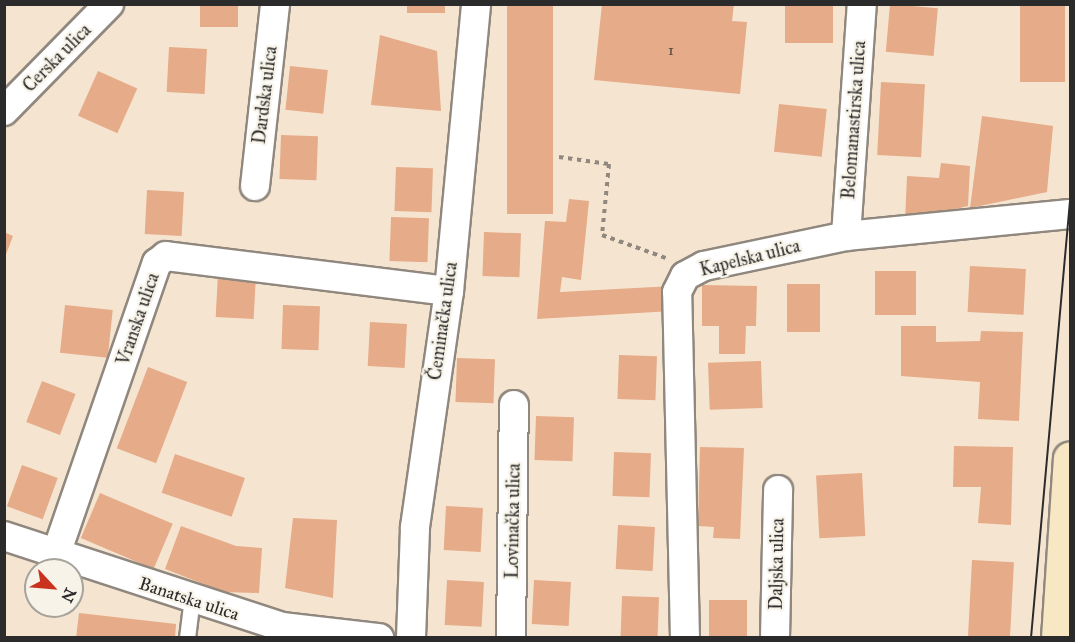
<!DOCTYPE html>
<meta charset="utf-8">
<style>
body{margin:0}
#map{position:relative;width:1075px;height:642px;overflow:hidden;background:#f5e5d0;font-family:"IM FELL Great Primer",serif}
div>[style]{position:absolute}
.building>*{inset:0;background:#e6ab89;transform-origin:0 0}
.path>*{height:4px;margin-top:-2px;transform-origin:0;background:repeating-linear-gradient(90deg,#90887e 0 4.5px,transparent 0 9px)}
.roads{filter:drop-shadow(2px 0 #90887e) drop-shadow(-2px 0 #90887e) drop-shadow(0 2px #90887e) drop-shadow(0 -2px #90887e)}
.lane>*{height:15px;margin:-7.5px;padding:0 7.5px;transform-origin:7.5px;border-radius:7.5px;background:#fff}
.street>*{height:28px;margin:-14px;padding:0 14px;transform-origin:14px;border-radius:14px;background:#fff}
.secondary>*{height:33px;margin:-16.5px;padding:0 16.5px;transform-origin:16.5px;border-radius:16.5px;background:#f7e8c3}
.tram>*{height:1.5px;margin:-0.75px;padding:0 0.75px;transform-origin:0.75px;border-radius:0.75px;background:#2b2b2b}
span{translate:-50% -50%;white-space:nowrap;text-align:center;line-height:1.15;-webkit-text-stroke:4.5px #f7f3e8;paint-order:stroke}
.number-label{font-size:15px;color:#5a4b42}
.number-label span{-webkit-text-stroke-width:0}
.street-label{font-size:18px;color:#2b2b2b}
.frame{position:absolute;inset:0;border:6px solid #2b2b2b;pointer-events:none}
.north{position:absolute;left:24px;top:558px;width:60px;height:60px;box-sizing:border-box;background:#f7f3e8;border:2px solid #a5a39c;border-radius:50%;rotate:116deg;font-size:16px;font-weight:700;line-height:24px;text-align:center;color:#2b2b2b}
.north::after{content:'';display:block;margin:auto;width:21px;height:27px;background:#c8321e;clip-path:polygon(50% 0,100% 100%,50% 72%,0 100%)}
</style>
<div id="map">
<div class="building">
<i style="left:200px;top:4px;width:38px;height:23px"></i>
<i style="left:407px;top:4px;width:38px;height:9px"></i>
<i style="left:507px;top:4px;width:46px;height:210px"></i>
<i style="clip-path:polygon(602px 4px,734px 4px,732px 21px,747px 22px,740px 94px,594px 80px)"></i>
<i style="left:785px;top:4px;width:48px;height:39px"></i>
<i style="left:890px;top:4px;width:48px;height:48px;rotate:5deg"></i>
<i style="left:1020px;top:4px;width:45px;height:78px"></i>
<i style="clip-path:polygon(380px 35px,437px 51px,441px 111px,371px 105px)"></i>
<i style="left:169px;top:47px;width:38px;height:45px;rotate:3deg"></i>
<i style="left:290px;top:66px;width:38px;height:44px;rotate:6deg"></i>
<i style="left:98px;top:71px;width:43px;height:49px;rotate:24deg"></i>
<i style="left:881px;top:82px;width:44px;height:73px;rotate:3deg"></i>
<i style="left:779px;top:104px;width:48px;height:48px;rotate:6deg"></i>
<i style="clip-path:polygon(982px 116px,1053px 126px,1047px 192px,970px 208px)"></i>
<i style="left:281px;top:135px;width:37px;height:44px;rotate:2deg"></i>
<i style="clip-path:polygon(941px 163px,970px 166px,968px 206px,905px 221px,907px 176px,939px 178px)"></i>
<i style="left:396px;top:167px;width:37px;height:44px;rotate:2deg"></i>
<i style="left:147px;top:190px;width:37px;height:44px;rotate:3deg"></i>
<i style="clip-path:polygon(569px 199px,589px 201px,581px 280px,562px 277px,560px 292px,673px 286px,672px 311px,537px 319px,545px 221px,566px 222px)"></i>
<i style="left:391px;top:217px;width:38px;height:44px;rotate:2deg"></i>
<i style="clip-path:polygon(4px 232px,13px 236px,5px 257px,4px 257px)"></i>
<i style="left:484px;top:232px;width:37px;height:44px;rotate:2deg"></i>
<i style="left:970px;top:266px;width:56px;height:46px;rotate:3deg"></i>
<i style="left:916px;top:271px;width:44px;height:41px;rotate:90deg"></i>
<i style="left:218px;top:273px;width:38px;height:44px;rotate:3deg"></i>
<i style="left:787px;top:284px;width:33px;height:48px"></i>
<i style="clip-path:polygon(702px 285px,757px 286px,756px 326px,746px 326px,745px 354px,719px 354px,719px 326px,702px 326px)"></i>
<i style="left:65px;top:305px;width:48px;height:48px;rotate:6deg"></i>
<i style="left:283px;top:305px;width:37px;height:44px;rotate:2deg"></i>
<i style="left:370px;top:322px;width:37px;height:44px;rotate:3deg"></i>
<i style="clip-path:polygon(901px 326px,936px 326px,936px 342px,980px 341px,981px 331px,1023px 332px,1019px 421px,978px 419px,980px 382px,901px 376px)"></i>
<i style="left:619px;top:355px;width:38px;height:44px;rotate:2deg"></i>
<i style="left:457px;top:358px;width:38px;height:44px;rotate:2deg"></i>
<i style="left:761px;top:361px;width:47px;height:53px;rotate:88deg"></i>
<i style="left:148px;top:367px;width:42px;height:87px;rotate:21deg"></i>
<i style="left:42px;top:381px;width:36px;height:44px;rotate:21deg"></i>
<i style="left:536px;top:416px;width:38px;height:44px;rotate:2deg"></i>
<i style="clip-path:polygon(954px 446px,1013px 447px,1011px 525px,978px 523px,981px 487px,953px 487px)"></i>
<i style="clip-path:polygon(700px 447px,744px 448px,740px 539px,713px 538px,714px 527px,698px 526px)"></i>
<i style="left:614px;top:452px;width:37px;height:44px;rotate:2deg"></i>
<i style="left:175px;top:454px;width:74px;height:41px;rotate:19deg"></i>
<i style="left:22px;top:465px;width:38px;height:44px;rotate:20deg"></i>
<i style="left:862px;top:473px;width:63px;height:46px;rotate:87deg"></i>
<i style="left:100px;top:493px;width:79px;height:49px;rotate:23deg"></i>
<i style="left:446px;top:506px;width:37px;height:44px;rotate:3deg"></i>
<i style="clip-path:polygon(293px 518px,337px 520px,333px 598px,285px 588px)"></i>
<i style="left:618px;top:525px;width:37px;height:44px;rotate:3deg"></i>
<i style="clip-path:polygon(181px 526px,236px 546px,262px 548px,259px 593px,224px 592px,165px 569px)"></i>
<i style="left:972px;top:560px;width:42px;height:78px;rotate:3deg"></i>
<i style="left:447px;top:580px;width:37px;height:45px;rotate:3deg"></i>
<i style="left:534px;top:580px;width:37px;height:44px;rotate:3deg"></i>
<i style="left:622px;top:596px;width:37px;height:42px;rotate:2deg"></i>
<i style="left:709px;top:600px;width:38px;height:38px"></i>
<i style="clip-path:polygon(79px 613px,176px 624px,175px 638px,76px 638px)"></i>
</div>
<div class="path">
<i style="left:559px;top:157px;width:50px;rotate:8deg"></i>
<i style="left:609px;top:164px;width:71px;rotate:95.6deg"></i>
<i style="left:602px;top:235px;width:68px;rotate:19.8deg"></i>
</div>
<div class="roads">
<div class="lane">
<i style="left:187px;top:638px;width:38px;rotate:-83deg"></i>
</div>
<div class="street">
<i style="left:4px;top:111px;width:150px;rotate:-45.5deg"></i>
<i style="left:255px;top:186px;width:183px;rotate:-83.7deg"></i>
<i style="left:846px;top:236px;width:233px;rotate:-86.1deg"></i>
<i style="left:4px;top:536px;width:293px;rotate:18.1deg"></i>
<i style="left:282px;top:627px;width:98px;rotate:6.5deg"></i>
<i style="left:56px;top:554px;width:308px;rotate:-70.9deg"></i>
<i style="left:157px;top:263px;width:11px;rotate:-38deg"></i>
<i style="left:166px;top:256px;width:285px;rotate:7.1deg"></i>
<i style="left:411px;top:638px;width:111px;rotate:-87.9deg"></i>
<i style="left:415px;top:527px;width:238px;rotate:-81.8deg"></i>
<i style="left:449px;top:291px;width:288px;rotate:-84.6deg"></i>
<i style="left:511px;top:638px;width:233px;rotate:-89.3deg"></i>
<i style="left:685px;top:638px;width:346px;rotate:-91.3deg"></i>
<i style="left:677px;top:292px;width:18px;rotate:-63deg"></i>
<i style="left:685px;top:276px;width:21px;rotate:-28deg"></i>
<i style="left:704px;top:266px;width:145px;rotate:-11.9deg"></i>
<i style="left:846px;top:236px;width:225px;rotate:-5.6deg"></i>
<i style="left:775px;top:638px;width:148px;rotate:-88.8deg"></i>
</div>
<div class="secondary">
<i style="left:1058px;top:638px;width:180px;rotate:-86.2deg"></i>
</div>
</div>
<div class="tram">
<i style="left:1031px;top:638px;width:441px;rotate:-84.9deg"></i>
</div>
<div class="number-label">
<span style="left:671px;top:51px">1</span>
</div>
<div class="street-label">
<span style="left:57px;top:58px;rotate:-45deg">Cerska ulica</span>
<span style="left:265px;top:95px;rotate:-83deg">Dardska ulica</span>
<span style="left:854px;top:120px;rotate:-86deg">Belomanastirska ulica</span>
<span style="left:750px;top:258px;rotate:-14deg">Kapelska ulica</span>
<span style="left:138px;top:319px;rotate:-71deg">Vranska ulica</span>
<span style="left:443px;top:321px;rotate:-82deg">Čeminačka ulica</span>
<span style="left:513px;top:521px;rotate:-89deg">Lovinačka ulica</span>
<span style="left:777px;top:564px;rotate:-89deg">Daljska ulica</span>
<span style="left:189px;top:599px;rotate:18deg">Banatska ulica</span>
</div>
<div class="frame"></div>
<div class="north">N</div>
</div>
